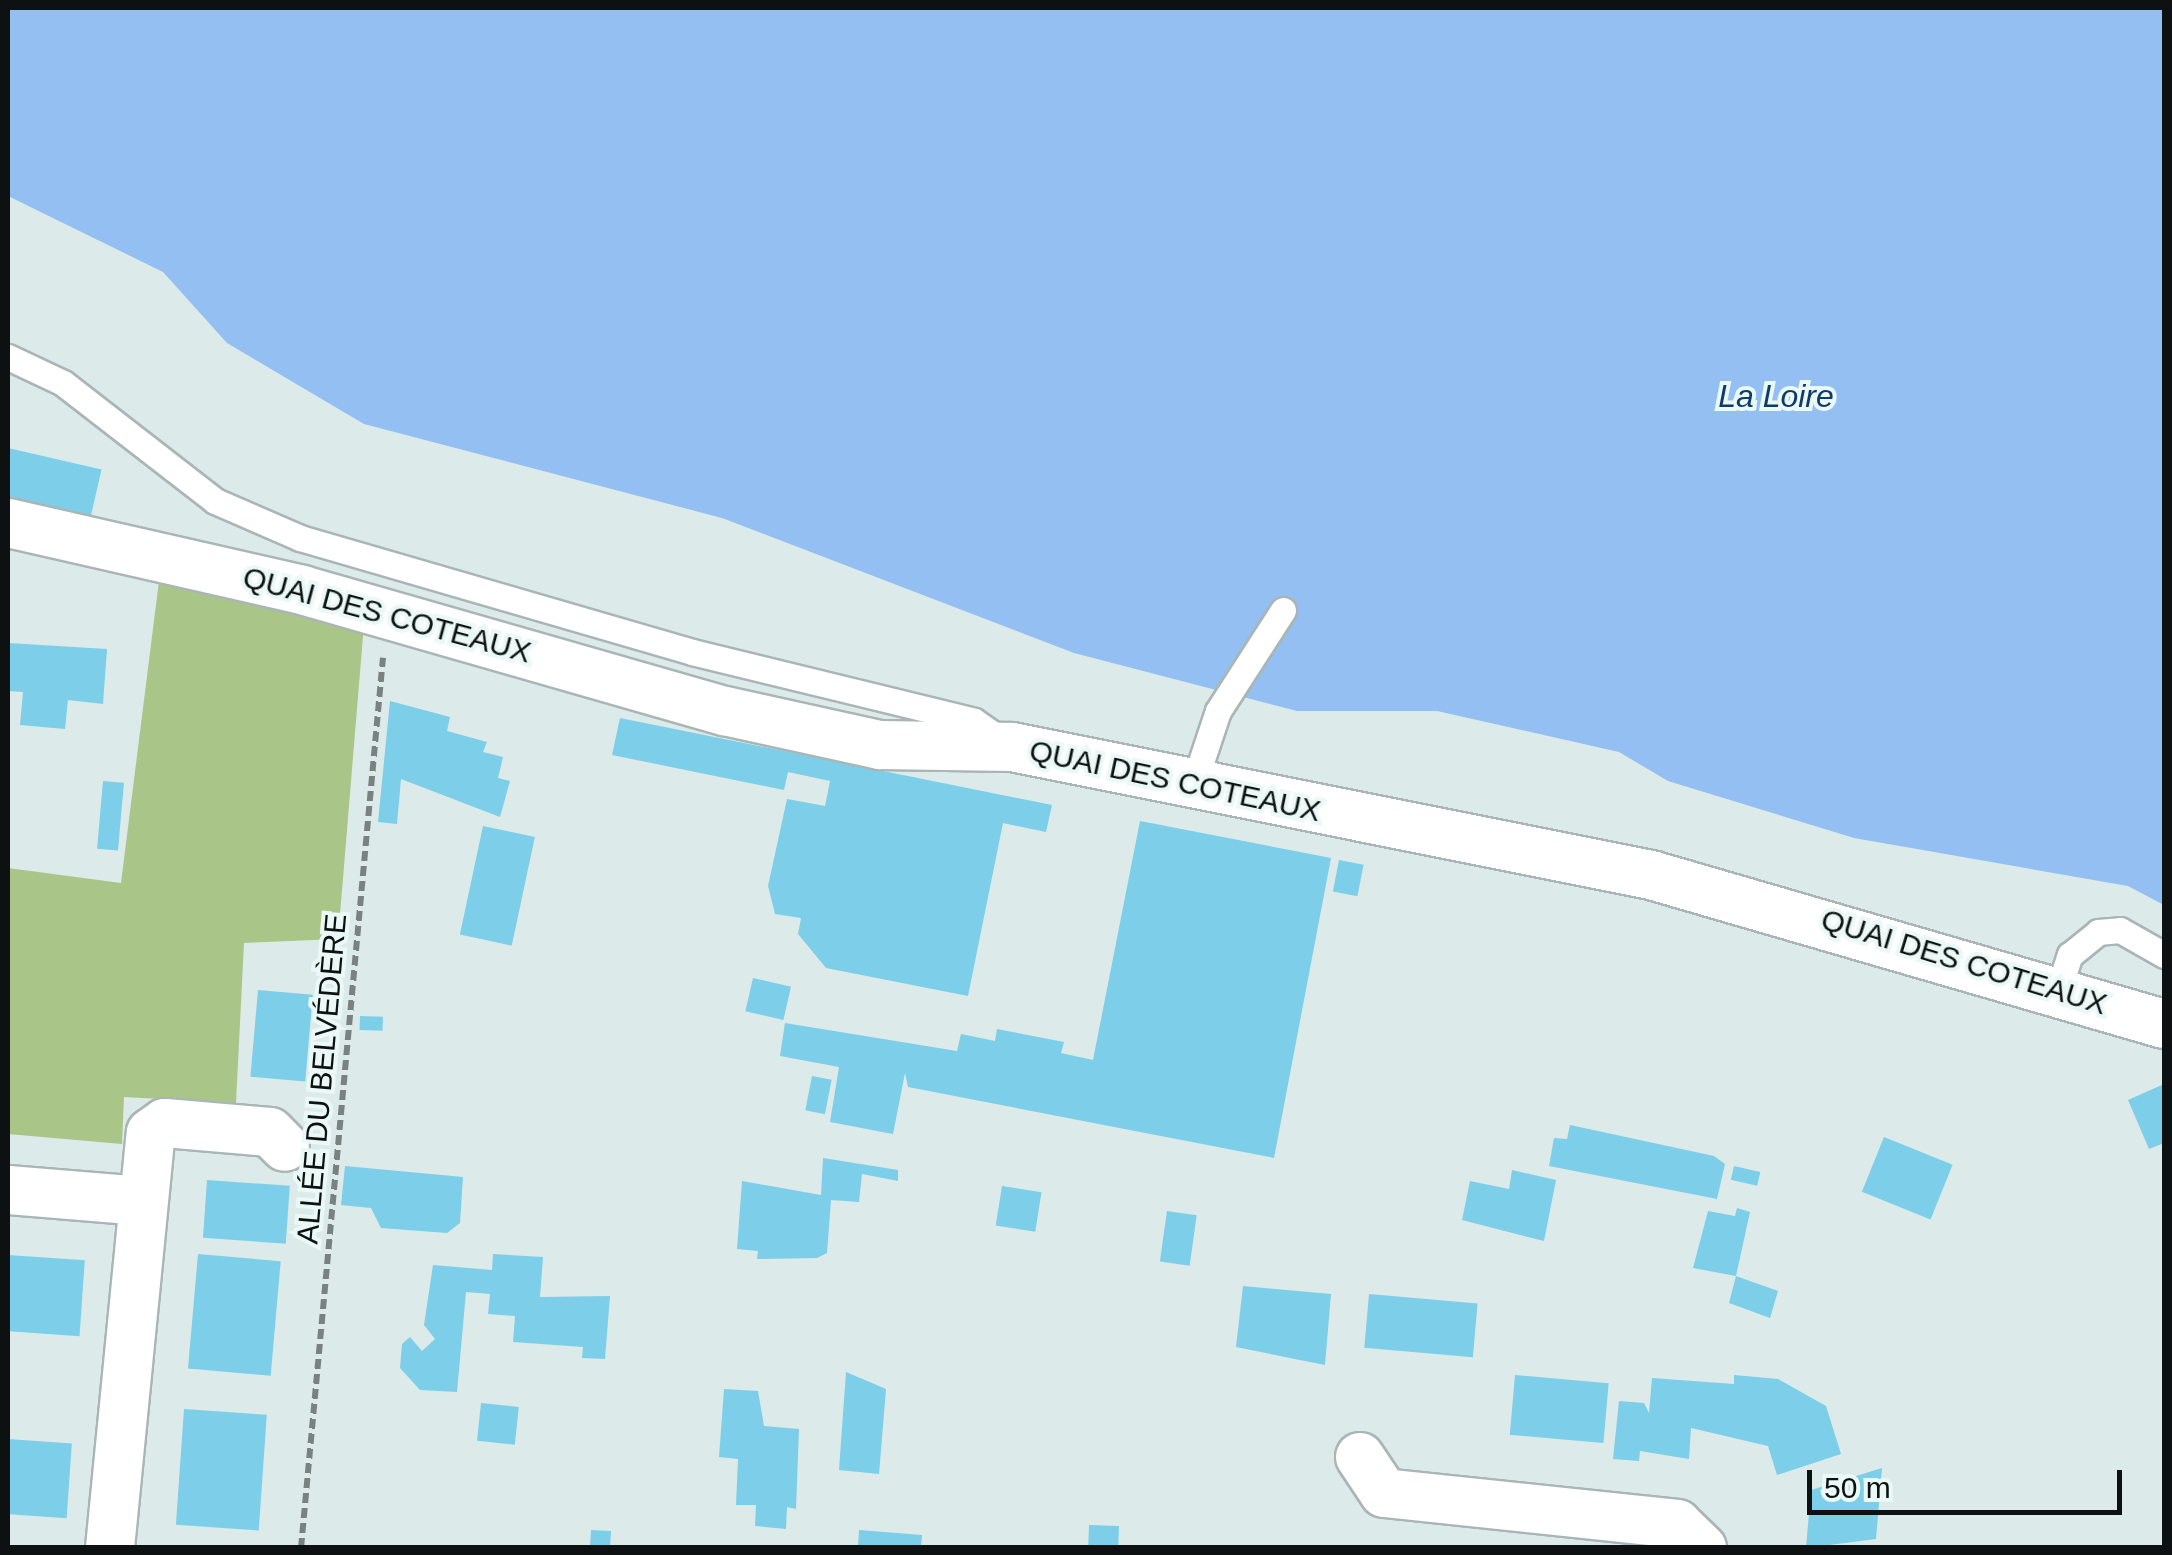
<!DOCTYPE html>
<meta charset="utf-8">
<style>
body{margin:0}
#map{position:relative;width:2172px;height:1555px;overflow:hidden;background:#dceae9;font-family:Helvetica,sans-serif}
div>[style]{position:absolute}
.forest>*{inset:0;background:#a9c588}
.water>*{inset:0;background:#93bff3}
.building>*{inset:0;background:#7dcee9;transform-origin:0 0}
.path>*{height:6px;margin-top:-3px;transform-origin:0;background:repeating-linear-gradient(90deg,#798281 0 10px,transparent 0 15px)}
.roads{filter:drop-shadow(2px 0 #a9b6b5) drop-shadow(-2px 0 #a9b6b5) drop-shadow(0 2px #a9b6b5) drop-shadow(0 -2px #a9b6b5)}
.lane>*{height:25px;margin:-12.5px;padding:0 12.5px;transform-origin:12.5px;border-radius:12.5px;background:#fff}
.street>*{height:48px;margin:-24px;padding:0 24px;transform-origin:24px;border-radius:24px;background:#fff}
span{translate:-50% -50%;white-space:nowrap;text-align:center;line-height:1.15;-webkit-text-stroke:8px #eaf8f6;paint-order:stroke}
.street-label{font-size:30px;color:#0d1111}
.water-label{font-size:32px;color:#0e3b6a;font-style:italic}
.frame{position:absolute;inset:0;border:10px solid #0d1111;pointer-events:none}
.scale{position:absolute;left:1807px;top:1470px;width:315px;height:45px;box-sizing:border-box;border:5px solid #0d1111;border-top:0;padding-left:12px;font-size:30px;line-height:35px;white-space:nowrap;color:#0d1111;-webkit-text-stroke:8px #eaf8f6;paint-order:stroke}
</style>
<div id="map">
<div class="forest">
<i style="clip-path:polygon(159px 581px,364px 624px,338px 939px,244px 943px,236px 1103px,124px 1097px,122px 1144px,8px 1134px,8px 868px,121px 883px)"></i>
</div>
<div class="water">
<i style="clip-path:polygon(8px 8px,2164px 8px,2164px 905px,2128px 886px,1854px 838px,1668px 781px,1619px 752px,1437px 711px,1297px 711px,1074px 653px,722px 518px,364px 424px,227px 343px,163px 272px,8px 196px)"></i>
</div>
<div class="building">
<i style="left:8px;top:448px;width:96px;height:47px;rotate:13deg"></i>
<i style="clip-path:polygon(8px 643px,107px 649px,103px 704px,68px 700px,65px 729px,20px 725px,23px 692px,8px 691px)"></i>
<i style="clip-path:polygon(390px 701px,450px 717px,447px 731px,487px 742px,483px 752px,503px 757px,498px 778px,510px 781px,500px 817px,401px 779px,397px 824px,378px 822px)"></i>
<i style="clip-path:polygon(620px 718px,1052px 805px,1046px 832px,1003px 823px,968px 996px,826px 968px,798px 934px,801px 918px,775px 914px,768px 886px,787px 799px,825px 806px,830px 781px,788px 772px,784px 790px,612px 755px)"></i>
<i style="left:103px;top:781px;width:21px;height:68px;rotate:5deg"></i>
<i style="clip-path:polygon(1140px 821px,1331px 858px,1274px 1158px,908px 1087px,905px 1073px,893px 1134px,830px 1122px,839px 1067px,780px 1056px,785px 1023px,957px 1051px,961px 1034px,995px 1041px,997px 1029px,1064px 1042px,1061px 1053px,1093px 1060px)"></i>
<i style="left:483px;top:826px;width:53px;height:111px;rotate:12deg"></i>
<i style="left:1339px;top:860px;width:25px;height:32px;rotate:11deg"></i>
<i style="left:753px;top:978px;width:39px;height:34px;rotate:13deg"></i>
<i style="left:258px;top:990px;width:55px;height:87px;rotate:5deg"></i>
<i style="left:360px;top:1016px;width:23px;height:14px;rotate:2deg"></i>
<i style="left:812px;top:1076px;width:20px;height:35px;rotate:11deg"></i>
<i style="clip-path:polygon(2164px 1084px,2164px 1143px,2149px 1149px,2128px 1100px)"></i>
<i style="clip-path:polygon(1570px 1125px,1714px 1156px,1725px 1164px,1717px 1199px,1549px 1166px,1554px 1138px,1567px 1139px)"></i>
<i style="left:1884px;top:1137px;width:74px;height:59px;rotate:22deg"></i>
<i style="clip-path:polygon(823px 1158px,898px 1170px,898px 1181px,862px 1174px,859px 1202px,831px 1200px,827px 1253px,817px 1258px,757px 1259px,758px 1251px,737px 1249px,742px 1181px,821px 1195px)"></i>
<i style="clip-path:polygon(345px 1166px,463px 1177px,460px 1223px,447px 1233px,381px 1228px,371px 1208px,341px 1205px)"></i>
<i style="left:1734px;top:1166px;width:27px;height:14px;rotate:13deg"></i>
<i style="clip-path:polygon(1512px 1170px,1556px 1180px,1544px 1241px,1462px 1220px,1470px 1181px,1509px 1189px)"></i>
<i style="left:207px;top:1180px;width:83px;height:58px;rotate:4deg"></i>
<i style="left:1002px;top:1186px;width:40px;height:40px;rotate:9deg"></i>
<i style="clip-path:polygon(1737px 1208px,1750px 1212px,1736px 1276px,1778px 1291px,1770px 1318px,1729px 1303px,1736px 1276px,1693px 1268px,1708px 1211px,1735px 1216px)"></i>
<i style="left:1167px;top:1211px;width:30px;height:51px;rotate:8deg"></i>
<i style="left:198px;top:1254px;width:83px;height:115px;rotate:5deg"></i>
<i style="clip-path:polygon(493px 1254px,543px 1257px,540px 1297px,610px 1296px,605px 1359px,582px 1358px,583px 1347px,513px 1342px,515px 1316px,488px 1314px,490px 1294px,466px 1292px,457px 1392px,420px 1390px,400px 1368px,402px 1344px,410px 1337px,422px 1351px,435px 1339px,424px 1325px,433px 1265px,492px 1270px)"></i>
<i style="left:8px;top:1255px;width:77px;height:76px;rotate:4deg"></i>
<i style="clip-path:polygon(1243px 1286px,1331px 1294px,1325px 1365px,1236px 1347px)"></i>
<i style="left:1369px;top:1294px;width:109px;height:54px;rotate:5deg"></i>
<i style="clip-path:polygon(846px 1372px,886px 1389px,879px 1474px,839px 1470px)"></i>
<i style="left:1515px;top:1375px;width:94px;height:60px;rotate:5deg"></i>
<i style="clip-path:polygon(1734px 1375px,1778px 1379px,1826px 1406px,1841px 1454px,1777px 1475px,1768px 1446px,1691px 1428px,1689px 1459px,1640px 1451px,1639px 1461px,1613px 1459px,1619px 1401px,1644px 1403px,1649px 1413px,1652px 1378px,1734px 1384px)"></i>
<i style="clip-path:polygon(724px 1389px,758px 1391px,764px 1426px,799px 1429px,796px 1509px,787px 1507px,786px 1529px,755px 1526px,756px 1505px,736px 1505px,738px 1459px,719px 1457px)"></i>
<i style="left:481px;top:1403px;width:38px;height:38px;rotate:6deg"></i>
<i style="left:184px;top:1409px;width:83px;height:116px;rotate:4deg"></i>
<i style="left:8px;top:1439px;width:64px;height:75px;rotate:4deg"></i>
<i style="clip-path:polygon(1882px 1468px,1876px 1539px,1806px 1548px,1811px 1490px)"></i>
<i style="left:1089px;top:1525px;width:30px;height:23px;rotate:2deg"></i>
<i style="left:591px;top:1530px;width:20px;height:18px;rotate:3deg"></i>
<i style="clip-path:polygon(859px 1530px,922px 1535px,921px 1548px,858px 1548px)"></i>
</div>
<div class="path">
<i style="left:301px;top:1548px;width:894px;rotate:-84.74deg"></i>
</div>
<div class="roads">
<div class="lane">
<i style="left:8px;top:357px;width:61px;rotate:25.3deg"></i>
<i style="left:63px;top:383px;width:192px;rotate:37.8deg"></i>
<i style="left:215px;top:501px;width:93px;rotate:23.5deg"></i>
<i style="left:300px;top:538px;width:408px;rotate:16.2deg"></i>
<i style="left:692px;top:652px;width:290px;rotate:13.7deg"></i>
<i style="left:974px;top:721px;width:35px;rotate:35deg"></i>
<i style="left:1193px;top:786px;width:79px;rotate:-71.6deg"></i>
<i style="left:1218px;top:711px;width:120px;rotate:-57.2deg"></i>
<i style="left:2059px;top:988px;width:35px;rotate:-72deg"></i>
<i style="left:2070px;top:955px;width:36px;rotate:-39deg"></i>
<i style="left:2098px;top:932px;width:22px;rotate:-5deg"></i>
<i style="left:2120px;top:930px;width:51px;rotate:29.6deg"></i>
</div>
<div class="street">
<i style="left:8px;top:523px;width:302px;rotate:12.8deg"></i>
<i style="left:302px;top:590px;width:440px;rotate:16deg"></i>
<i style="left:725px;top:711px;width:159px;rotate:12.4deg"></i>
<i style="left:880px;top:745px;width:132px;rotate:0.9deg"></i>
<i style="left:1012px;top:747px;width:652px;rotate:11.33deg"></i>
<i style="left:1651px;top:875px;width:534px;rotate:16.2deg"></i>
<i style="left:8px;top:1190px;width:135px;rotate:4.7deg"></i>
<i style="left:1360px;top:1457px;width:43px;rotate:56.3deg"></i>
<i style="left:1384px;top:1493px;width:295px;rotate:6deg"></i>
<i style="left:1677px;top:1524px;width:35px;rotate:44deg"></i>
<i style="left:110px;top:1548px;width:417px;rotate:-84.4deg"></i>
<i style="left:151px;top:1133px;width:17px;rotate:-36deg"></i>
<i style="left:165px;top:1123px;width:105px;rotate:4.9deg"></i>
<i style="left:270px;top:1132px;width:21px;rotate:45deg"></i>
</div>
</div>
<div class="street-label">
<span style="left:387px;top:615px;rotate:15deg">QUAI DES COTEAUX</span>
<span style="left:1175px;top:781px;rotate:12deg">QUAI DES COTEAUX</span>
<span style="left:1964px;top:962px;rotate:17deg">QUAI DES COTEAUX</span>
<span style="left:322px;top:1079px;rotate:-85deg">ALLÉE DU BELVÉDÈRE</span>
</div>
<div class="water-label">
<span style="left:1776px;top:396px">La Loire</span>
</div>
<div class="frame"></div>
<div class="scale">50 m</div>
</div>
